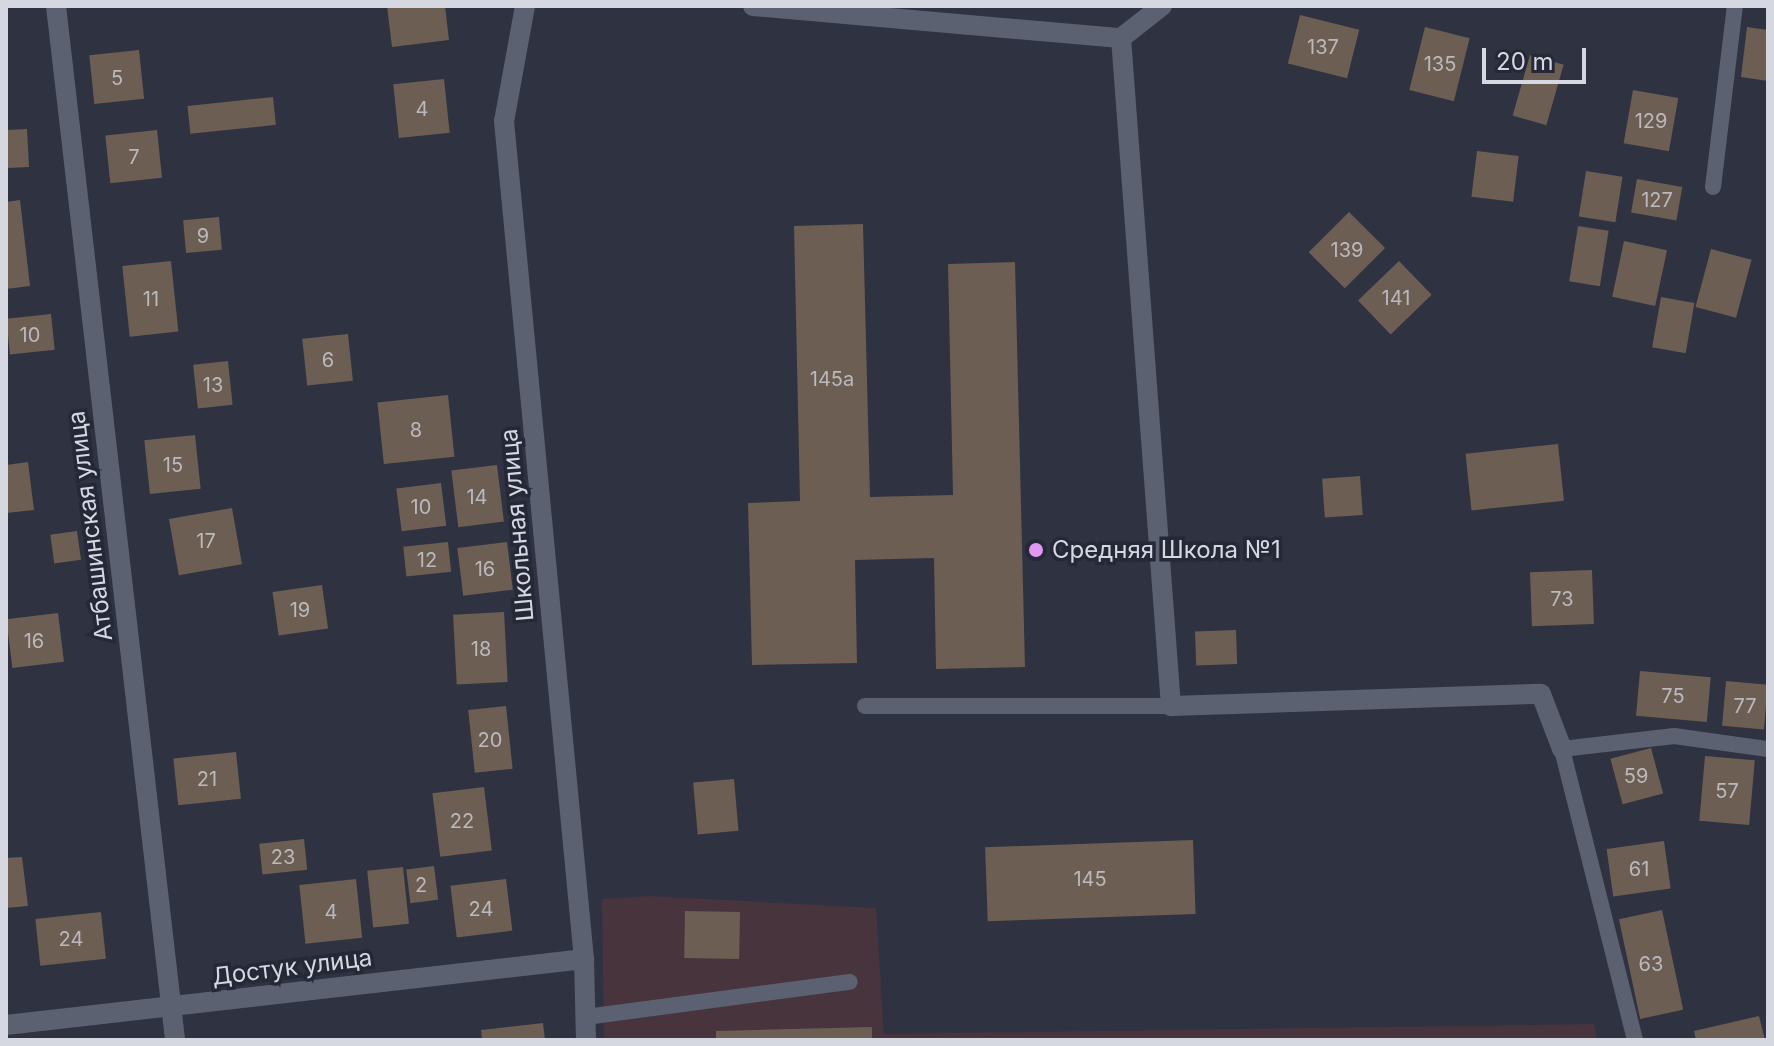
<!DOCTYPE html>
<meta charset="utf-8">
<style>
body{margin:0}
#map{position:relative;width:1774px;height:1046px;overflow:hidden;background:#2f3241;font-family:Inter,sans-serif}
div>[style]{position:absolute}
.industrial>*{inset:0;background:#47343d}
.building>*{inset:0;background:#6c5e52;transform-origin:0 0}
.service>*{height:16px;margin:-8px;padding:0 8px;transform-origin:8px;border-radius:8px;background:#5c6171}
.minor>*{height:20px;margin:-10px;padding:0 10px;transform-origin:10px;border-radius:10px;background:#5c6171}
.dots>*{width:22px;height:22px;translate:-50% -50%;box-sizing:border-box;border:4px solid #252837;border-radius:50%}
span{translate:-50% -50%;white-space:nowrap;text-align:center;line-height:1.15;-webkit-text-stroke:7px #252837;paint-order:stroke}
.number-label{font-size:20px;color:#bbb9bd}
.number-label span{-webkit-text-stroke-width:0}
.street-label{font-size:24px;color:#d5d7e1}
.poi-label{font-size:24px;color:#d5d7e1}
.left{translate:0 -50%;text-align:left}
.frame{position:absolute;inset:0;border:8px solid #d5d7e1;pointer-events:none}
.scale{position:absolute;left:1482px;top:48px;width:104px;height:36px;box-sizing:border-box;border:4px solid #d5d7e1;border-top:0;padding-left:10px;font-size:24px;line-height:28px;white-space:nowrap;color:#d5d7e1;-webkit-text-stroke:6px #252837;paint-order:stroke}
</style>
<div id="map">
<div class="industrial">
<i style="clip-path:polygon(650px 896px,876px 908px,884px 1034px,1594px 1024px,1597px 1040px,604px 1040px,602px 899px)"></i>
</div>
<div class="building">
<i style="clip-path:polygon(387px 6px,445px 6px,449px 40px,392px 47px)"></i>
<i style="left:1300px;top:15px;width:61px;height:50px;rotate:14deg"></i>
<i style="left:1425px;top:27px;width:46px;height:65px;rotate:14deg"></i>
<i style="clip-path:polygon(1747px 27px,1768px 30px,1768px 81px,1741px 77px)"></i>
<i style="left:139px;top:50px;width:49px;height:50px;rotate:84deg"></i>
<i style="left:1530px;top:55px;width:35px;height:63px;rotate:16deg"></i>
<i style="left:444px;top:79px;width:54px;height:51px;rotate:84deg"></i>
<i style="left:1633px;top:90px;width:46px;height:54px;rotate:10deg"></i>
<i style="left:273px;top:97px;width:28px;height:86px;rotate:84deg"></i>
<i style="left:27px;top:129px;width:38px;height:21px;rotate:87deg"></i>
<i style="left:157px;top:130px;width:48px;height:52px;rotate:84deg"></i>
<i style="left:1477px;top:151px;width:42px;height:46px;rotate:7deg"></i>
<i style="left:1586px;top:171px;width:37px;height:46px;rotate:9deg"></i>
<i style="left:1637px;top:179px;width:46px;height:34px;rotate:10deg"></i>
<i style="clip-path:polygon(20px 200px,30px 286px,6px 289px,6px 202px)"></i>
<i style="left:1349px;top:212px;width:51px;height:57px;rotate:45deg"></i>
<i style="left:219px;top:217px;width:33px;height:36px;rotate:85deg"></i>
<i style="clip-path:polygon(863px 224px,870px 497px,953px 495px,948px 264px,1015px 262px,1025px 667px,936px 669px,934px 558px,855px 560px,857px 663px,752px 665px,748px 503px,800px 501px,794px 226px)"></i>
<i style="left:1578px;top:226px;width:31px;height:56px;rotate:9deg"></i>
<i style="left:1624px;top:241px;width:44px;height:57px;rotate:12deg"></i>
<i style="left:1711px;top:249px;width:42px;height:60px;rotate:15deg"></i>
<i style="left:171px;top:261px;width:71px;height:49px;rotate:84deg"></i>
<i style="left:1399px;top:261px;width:47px;height:57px;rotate:46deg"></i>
<i style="left:1661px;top:297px;width:34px;height:51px;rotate:10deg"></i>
<i style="left:51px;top:314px;width:36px;height:45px;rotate:84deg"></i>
<i style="left:348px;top:334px;width:47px;height:46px;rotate:84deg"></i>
<i style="left:228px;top:361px;width:44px;height:35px;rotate:84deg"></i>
<i style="left:448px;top:395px;width:62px;height:71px;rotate:84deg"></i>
<i style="left:195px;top:435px;width:54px;height:51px;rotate:84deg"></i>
<i style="left:1558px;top:444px;width:57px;height:93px;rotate:84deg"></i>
<i style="clip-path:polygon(28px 462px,34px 510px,6px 513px,6px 465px)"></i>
<i style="left:497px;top:465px;width:57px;height:46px;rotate:83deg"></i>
<i style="left:1360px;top:476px;width:39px;height:38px;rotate:86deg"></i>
<i style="left:441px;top:483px;width:43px;height:45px;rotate:83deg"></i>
<i style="left:232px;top:508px;width:57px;height:64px;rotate:80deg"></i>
<i style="left:77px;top:531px;width:29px;height:27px;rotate:82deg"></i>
<i style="left:448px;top:542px;width:30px;height:45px;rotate:84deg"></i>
<i style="left:507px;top:542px;width:48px;height:50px;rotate:83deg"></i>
<i style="left:1592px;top:570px;width:54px;height:62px;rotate:88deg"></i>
<i style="left:322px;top:585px;width:44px;height:50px;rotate:82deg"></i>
<i style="left:504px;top:612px;width:70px;height:51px;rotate:87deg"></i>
<i style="left:58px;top:613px;width:49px;height:52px;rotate:83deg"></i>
<i style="left:1236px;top:630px;width:34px;height:41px;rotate:88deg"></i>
<i style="left:1640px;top:671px;width:71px;height:45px;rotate:5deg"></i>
<i style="left:1726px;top:681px;width:42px;height:45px;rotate:5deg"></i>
<i style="left:506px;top:706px;width:63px;height:38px;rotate:84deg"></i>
<i style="left:1651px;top:748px;width:47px;height:42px;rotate:75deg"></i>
<i style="left:236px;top:752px;width:47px;height:63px;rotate:84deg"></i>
<i style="left:1705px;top:756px;width:50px;height:65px;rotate:5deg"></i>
<i style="left:734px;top:779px;width:52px;height:41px;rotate:85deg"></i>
<i style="left:484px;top:787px;width:64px;height:52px;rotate:83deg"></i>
<i style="left:304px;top:839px;width:31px;height:45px;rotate:84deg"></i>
<i style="left:1193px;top:840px;width:74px;height:208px;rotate:88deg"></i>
<i style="left:1664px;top:841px;width:48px;height:58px;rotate:82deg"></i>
<i style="clip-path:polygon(22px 857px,28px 906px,6px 908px,6px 858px)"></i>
<i style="left:434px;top:866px;width:34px;height:28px;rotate:83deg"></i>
<i style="left:403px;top:867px;width:57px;height:36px;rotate:84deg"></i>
<i style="left:356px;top:879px;width:59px;height:57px;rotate:84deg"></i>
<i style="left:506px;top:879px;width:52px;height:56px;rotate:83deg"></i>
<i style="left:1662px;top:910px;width:102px;height:44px;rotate:78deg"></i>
<i style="left:685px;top:911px;width:55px;height:47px;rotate:1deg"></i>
<i style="left:101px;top:912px;width:47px;height:66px;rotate:84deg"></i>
<i style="clip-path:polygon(1759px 1016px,1765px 1040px,1696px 1040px,1694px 1031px)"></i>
<i style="clip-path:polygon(543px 1023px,545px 1040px,482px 1040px,481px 1030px)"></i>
<i style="clip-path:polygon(872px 1027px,872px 1040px,716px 1040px,716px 1031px)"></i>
</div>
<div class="service">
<i style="left:1713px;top:187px;width:182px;rotate:-83.1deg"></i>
<i style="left:865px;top:706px;width:306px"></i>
<i style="left:586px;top:1017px;width:266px;rotate:-7.6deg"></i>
<i style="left:1635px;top:1040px;width:300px;rotate:-104.1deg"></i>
<i style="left:1562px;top:749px;width:113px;rotate:-6.6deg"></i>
<i style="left:1674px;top:736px;width:95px;rotate:7.9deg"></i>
</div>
<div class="minor">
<i style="left:56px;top:6px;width:1041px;rotate:83.43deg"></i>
<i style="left:525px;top:6px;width:117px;rotate:100.3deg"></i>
<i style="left:504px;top:121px;width:842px;rotate:84.55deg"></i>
<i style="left:584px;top:959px;width:81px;rotate:88.6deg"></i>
<i style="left:753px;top:6px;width:369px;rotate:5deg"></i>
<i style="left:1121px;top:38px;width:52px;rotate:-38deg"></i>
<i style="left:1121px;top:38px;width:670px;rotate:85.72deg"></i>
<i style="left:1171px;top:706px;width:370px;rotate:-1.9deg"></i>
<i style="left:1541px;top:694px;width:59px;rotate:69.1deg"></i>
<i style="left:6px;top:1025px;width:582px;rotate:-6.51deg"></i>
</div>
<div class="dots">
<i style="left:1036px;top:550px;background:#df98f2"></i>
</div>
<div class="number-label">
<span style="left:1323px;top:47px">137</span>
<span style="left:1440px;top:64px">135</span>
<span style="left:117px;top:78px">5</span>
<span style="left:422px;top:109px">4</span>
<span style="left:1651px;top:121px">129</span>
<span style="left:134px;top:157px">7</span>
<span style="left:1657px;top:200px">127</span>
<span style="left:203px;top:236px">9</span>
<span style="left:1347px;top:250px">139</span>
<span style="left:1396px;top:298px">141</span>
<span style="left:151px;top:299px">11</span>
<span style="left:30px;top:335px">10</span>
<span style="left:328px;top:360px">6</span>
<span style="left:832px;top:379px">145а</span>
<span style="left:213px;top:385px">13</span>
<span style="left:416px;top:430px">8</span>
<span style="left:173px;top:465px">15</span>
<span style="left:477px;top:497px">14</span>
<span style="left:421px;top:507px">10</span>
<span style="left:206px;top:541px">17</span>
<span style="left:427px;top:560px">12</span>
<span style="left:485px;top:569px">16</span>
<span style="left:1562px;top:599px">73</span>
<span style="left:300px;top:610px">19</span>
<span style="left:34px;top:641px">16</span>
<span style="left:481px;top:649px">18</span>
<span style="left:1673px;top:696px">75</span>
<span style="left:1745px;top:706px">77</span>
<span style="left:490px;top:740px">20</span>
<span style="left:1636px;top:776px">59</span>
<span style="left:207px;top:779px">21</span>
<span style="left:1727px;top:791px">57</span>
<span style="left:462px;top:821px">22</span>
<span style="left:283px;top:857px">23</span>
<span style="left:1639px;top:869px">61</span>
<span style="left:1090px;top:879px">145</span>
<span style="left:421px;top:885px">2</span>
<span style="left:481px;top:909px">24</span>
<span style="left:331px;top:912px">4</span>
<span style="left:71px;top:939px">24</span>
<span style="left:1651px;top:964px">63</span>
</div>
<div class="street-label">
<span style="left:517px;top:525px;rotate:-95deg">Школьная улица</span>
<span style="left:90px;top:526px;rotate:-97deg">Атбашинская улица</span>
<span style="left:292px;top:967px;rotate:-7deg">Достук улица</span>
</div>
<div class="poi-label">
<span class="left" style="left:1052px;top:550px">Средняя Школа №1</span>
</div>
<div class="frame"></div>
<div class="scale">20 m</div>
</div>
